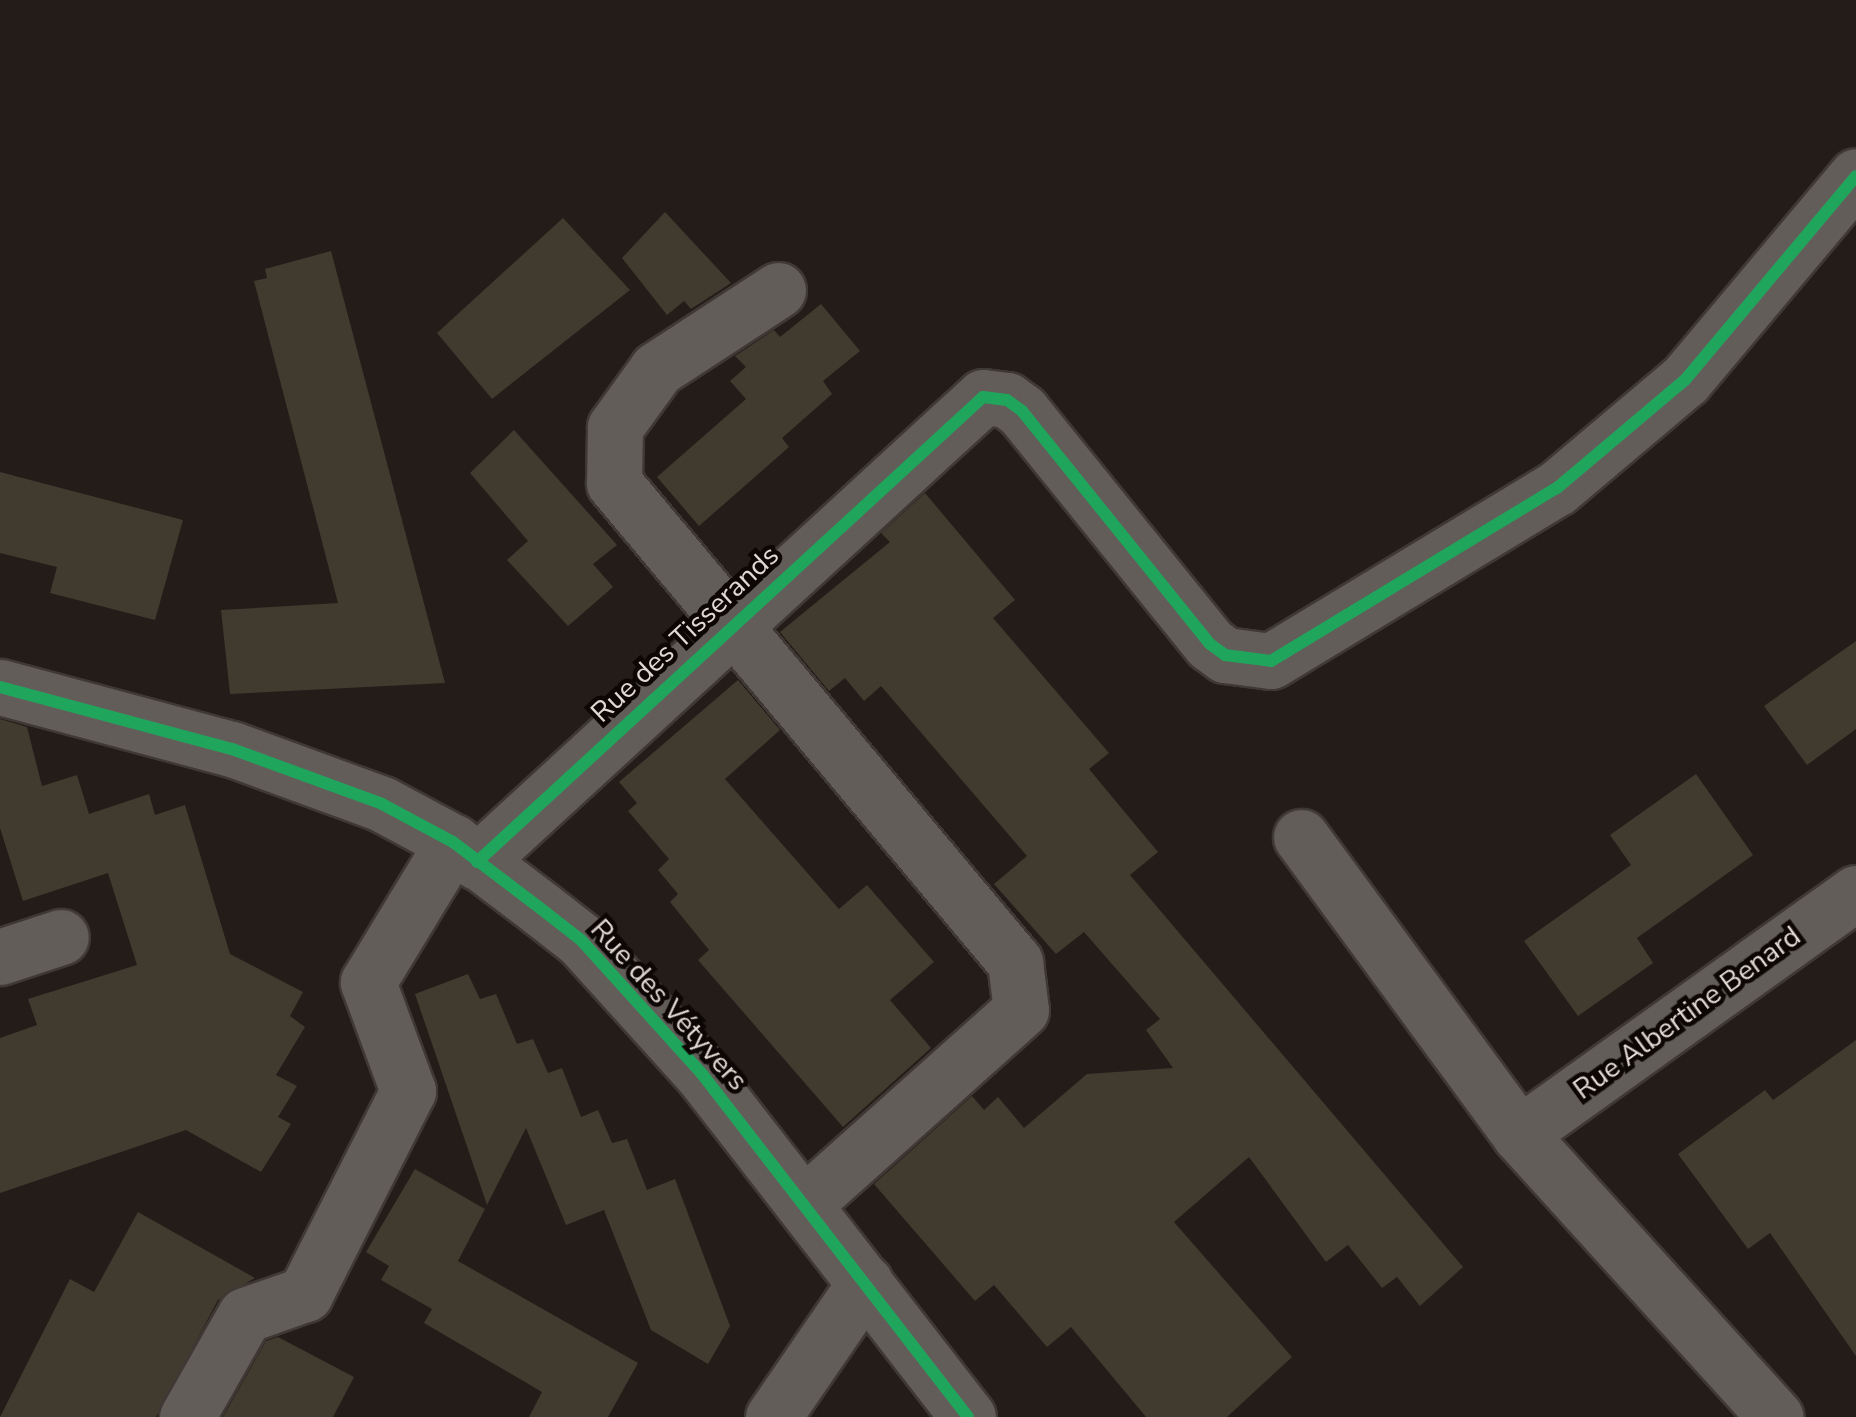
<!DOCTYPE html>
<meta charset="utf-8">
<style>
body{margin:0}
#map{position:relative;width:1856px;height:1417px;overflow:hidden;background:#231c18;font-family:"Nunito Sans",sans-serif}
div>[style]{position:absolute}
.building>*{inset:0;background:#413a2f}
.roads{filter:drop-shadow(2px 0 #3f3936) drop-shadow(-2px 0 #3f3936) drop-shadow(0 2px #3f3936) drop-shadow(0 -2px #3f3936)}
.minor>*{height:55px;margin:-27.5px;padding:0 27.5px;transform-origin:27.5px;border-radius:27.5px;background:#625d59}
.cycleway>*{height:12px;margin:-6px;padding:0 6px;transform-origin:6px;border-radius:6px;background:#20a55d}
span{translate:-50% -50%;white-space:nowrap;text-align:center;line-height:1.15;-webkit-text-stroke:9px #0c0705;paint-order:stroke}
.street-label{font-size:28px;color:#e1d9d4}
</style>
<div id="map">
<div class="building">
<i style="clip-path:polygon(665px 212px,731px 283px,691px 309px,684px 301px,667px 315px,622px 258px)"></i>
<i style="clip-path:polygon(563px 218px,630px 290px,492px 399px,437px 333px)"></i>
<i style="clip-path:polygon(331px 251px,445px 683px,230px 694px,221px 610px,338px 603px,254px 281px,267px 278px,265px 269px)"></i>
<i style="clip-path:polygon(821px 304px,860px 351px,823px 381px,832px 394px,782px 438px,789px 447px,699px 526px,657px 477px,746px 399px,730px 381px,746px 367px,735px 356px,774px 330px,780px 337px)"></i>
<i style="clip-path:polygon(514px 430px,617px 545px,593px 564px,613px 587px,568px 626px,507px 560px,528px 541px,470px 473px)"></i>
<i style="clip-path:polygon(0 472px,183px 520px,155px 620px,50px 593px,57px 567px,0 553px)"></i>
<i style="clip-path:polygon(925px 493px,1015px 600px,993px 618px,1109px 753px,1089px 769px,1158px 852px,1130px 875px,1463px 1267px,1420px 1306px,1397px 1277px,1382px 1288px,1348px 1245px,1326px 1262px,1249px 1157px,1174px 1222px,1292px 1357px,1227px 1417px,1146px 1417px,1071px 1327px,1047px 1347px,994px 1285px,975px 1301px,874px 1184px,972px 1096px,984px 1110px,998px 1097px,1024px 1128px,1087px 1074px,1173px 1068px,1146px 1030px,1160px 1019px,1084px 932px,1056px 954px,994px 884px,1027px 856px,881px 686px,864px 701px,845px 678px,829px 691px,780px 632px,890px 542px,881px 533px)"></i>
<i style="clip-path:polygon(1856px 641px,1856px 729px,1807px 765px,1764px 706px)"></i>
<i style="clip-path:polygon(738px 680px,780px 730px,725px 779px,839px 909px,867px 885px,934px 962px,890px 1000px,931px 1048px,843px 1127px,698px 960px,709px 950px,670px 902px,678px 894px,658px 870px,669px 859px,628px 811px,637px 803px,619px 782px)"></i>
<i style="clip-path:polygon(0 719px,27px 727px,42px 786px,77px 775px,89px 814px,149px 794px,155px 815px,185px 805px,230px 954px,303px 992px,290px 1016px,305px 1027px,276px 1075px,297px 1086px,278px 1117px,291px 1124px,261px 1172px,186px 1130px,0 1193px,0 1038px,37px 1025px,28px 999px,137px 965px,108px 873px,23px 901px,0 828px)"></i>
<i style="clip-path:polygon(1696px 774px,1753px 855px,1637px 938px,1653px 963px,1578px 1016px,1524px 941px,1631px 865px,1610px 835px)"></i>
<i style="clip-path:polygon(468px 974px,480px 999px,496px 994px,517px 1044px,533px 1039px,548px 1073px,562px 1068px,581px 1117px,598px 1110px,612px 1143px,627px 1139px,647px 1190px,675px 1179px,730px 1326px,708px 1364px,651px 1330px,604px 1210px,566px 1225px,526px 1128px,487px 1205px,415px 994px)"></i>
<i style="clip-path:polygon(1856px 1040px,1856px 1356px,1770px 1233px,1748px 1249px,1678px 1154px,1765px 1090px,1773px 1100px)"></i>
<i style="clip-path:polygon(415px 1169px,485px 1209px,458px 1261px,638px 1363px,608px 1417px,529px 1417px,542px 1392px,424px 1323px,432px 1309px,381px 1280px,389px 1266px,366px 1252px)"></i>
<i style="clip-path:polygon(138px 1212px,255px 1278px,218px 1300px,156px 1417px,0 1417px,70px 1279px,94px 1292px)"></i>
<i style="clip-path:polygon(278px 1337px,354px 1377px,333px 1417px,223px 1417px,266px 1341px)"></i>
</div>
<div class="roads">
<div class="minor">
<i style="left:778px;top:290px;width:145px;rotate:146.9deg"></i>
<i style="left:657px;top:369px;width:72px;rotate:125.9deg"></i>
<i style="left:615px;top:427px;width:56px;rotate:91deg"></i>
<i style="left:614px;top:483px;width:625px;rotate:50.07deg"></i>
<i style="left:1015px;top:962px;width:48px;rotate:82.9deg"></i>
<i style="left:1021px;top:1010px;width:291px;rotate:138.2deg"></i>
<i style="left:0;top:687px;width:240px;rotate:15deg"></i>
<i style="left:232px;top:749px;width:160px;rotate:20.1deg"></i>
<i style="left:382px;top:804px;width:81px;rotate:28.2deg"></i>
<i style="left:453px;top:842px;width:109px;rotate:37.2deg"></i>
<i style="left:540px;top:908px;width:52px;rotate:38deg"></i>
<i style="left:581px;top:940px;width:181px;rotate:47.9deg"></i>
<i style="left:702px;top:1074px;width:434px;rotate:52.2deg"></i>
<i style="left:1301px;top:837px;width:368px;rotate:53.7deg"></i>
<i style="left:1519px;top:1134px;width:382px;rotate:47.8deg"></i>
<i style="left:477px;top:862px;width:687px;rotate:-42.58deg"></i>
<i style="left:983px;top:397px;width:24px;rotate:7deg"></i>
<i style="left:1007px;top:400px;width:19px;rotate:36deg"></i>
<i style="left:1022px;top:411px;width:299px;rotate:51.1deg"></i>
<i style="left:1210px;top:644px;width:19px;rotate:36deg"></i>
<i style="left:1225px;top:655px;width:46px;rotate:7.4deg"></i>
<i style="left:1271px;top:661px;width:334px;rotate:-31.2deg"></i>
<i style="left:1557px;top:488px;width:167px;rotate:-40.2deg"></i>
<i style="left:1685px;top:380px;width:266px;rotate:-50deg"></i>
<i style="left:0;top:957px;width:64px;rotate:-18.2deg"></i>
<i style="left:1519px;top:1134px;width:414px;rotate:-35.6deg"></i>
<i style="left:187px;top:1417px;width:117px;rotate:-60.4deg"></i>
<i style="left:245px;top:1315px;width:64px;rotate:-19.3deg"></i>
<i style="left:305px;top:1294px;width:228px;rotate:-63.1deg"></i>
<i style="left:408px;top:1091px;width:116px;rotate:-110.2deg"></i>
<i style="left:368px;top:982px;width:164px;rotate:-58.7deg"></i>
<i style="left:773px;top:1417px;width:163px;rotate:-55.5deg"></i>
</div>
</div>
<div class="cycleway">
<i style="left:0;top:687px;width:240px;rotate:15deg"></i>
<i style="left:232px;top:749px;width:160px;rotate:20.1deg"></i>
<i style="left:382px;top:804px;width:81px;rotate:28.2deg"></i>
<i style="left:453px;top:842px;width:109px;rotate:37.2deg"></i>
<i style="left:540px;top:908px;width:52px;rotate:38deg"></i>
<i style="left:581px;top:940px;width:181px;rotate:47.9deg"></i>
<i style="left:702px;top:1074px;width:434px;rotate:52.2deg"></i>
<i style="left:477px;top:862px;width:687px;rotate:-42.58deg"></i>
<i style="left:983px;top:397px;width:24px;rotate:7deg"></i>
<i style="left:1007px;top:400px;width:19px;rotate:36deg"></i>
<i style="left:1022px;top:411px;width:299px;rotate:51.1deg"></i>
<i style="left:1210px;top:644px;width:19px;rotate:36deg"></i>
<i style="left:1225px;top:655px;width:46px;rotate:7.4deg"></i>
<i style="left:1271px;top:661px;width:334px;rotate:-31.2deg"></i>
<i style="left:1557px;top:488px;width:167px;rotate:-40.2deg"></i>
<i style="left:1685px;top:380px;width:266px;rotate:-50deg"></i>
</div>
<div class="street-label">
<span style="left:685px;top:634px;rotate:-43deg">Rue des Tisserands</span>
<span style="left:669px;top:1005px;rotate:48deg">Rue des Vétyvers</span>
<span style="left:1687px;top:1013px;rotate:-36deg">Rue Albertine Benard</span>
</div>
</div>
